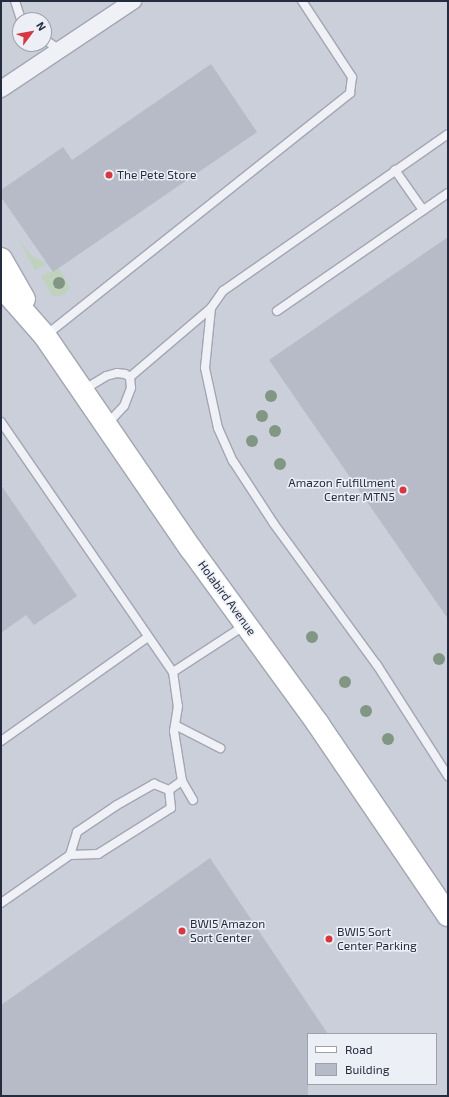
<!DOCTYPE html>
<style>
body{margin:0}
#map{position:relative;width:449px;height:1097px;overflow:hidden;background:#dde0e8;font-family:"Exo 2",sans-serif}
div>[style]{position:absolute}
.built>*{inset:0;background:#cacfda}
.green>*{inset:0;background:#c0d2bd}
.building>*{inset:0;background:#b7bbc8}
.roads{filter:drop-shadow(1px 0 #a2a6b2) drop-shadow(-1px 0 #a2a6b2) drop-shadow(0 1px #a2a6b2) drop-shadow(0 -1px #a2a6b2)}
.service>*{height:8px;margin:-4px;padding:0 4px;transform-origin:4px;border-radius:4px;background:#f0f1f6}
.minor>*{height:16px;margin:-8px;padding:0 8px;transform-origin:8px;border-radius:8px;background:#f0f1f6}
.secondary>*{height:22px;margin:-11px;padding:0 11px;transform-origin:11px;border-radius:11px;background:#fff}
.trees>*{width:12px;height:12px;margin:-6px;border-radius:50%;background:#819784}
.dots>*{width:11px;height:11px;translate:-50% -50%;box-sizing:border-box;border:2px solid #eceff5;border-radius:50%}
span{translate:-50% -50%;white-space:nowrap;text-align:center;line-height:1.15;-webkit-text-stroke:3px #eceff5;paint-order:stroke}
.poi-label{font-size:12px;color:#252c3f}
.left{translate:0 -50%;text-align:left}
.right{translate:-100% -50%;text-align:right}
.street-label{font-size:12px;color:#252c3f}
.frame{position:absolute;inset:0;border:2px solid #252c3f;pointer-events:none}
.legend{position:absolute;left:307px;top:1033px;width:130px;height:52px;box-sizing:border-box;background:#eceff5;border:1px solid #9ca1ac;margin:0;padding:5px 7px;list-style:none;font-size:12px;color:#252c3f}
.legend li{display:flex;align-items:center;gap:8px;height:20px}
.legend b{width:20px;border:1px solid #9ca1ac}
.north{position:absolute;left:12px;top:12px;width:40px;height:40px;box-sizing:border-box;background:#eceff5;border:1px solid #9ca1ac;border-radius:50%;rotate:58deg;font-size:11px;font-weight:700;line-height:16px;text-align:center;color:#252c3f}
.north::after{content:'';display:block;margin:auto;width:14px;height:18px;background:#d63841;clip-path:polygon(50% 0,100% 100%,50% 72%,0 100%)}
</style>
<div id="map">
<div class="built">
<i style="clip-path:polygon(evenodd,1px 1px,448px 1px,448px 1096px,1px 1096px,1px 1px,20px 20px,44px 20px,44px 44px,20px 44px,20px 20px,1px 1px,308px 1034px,436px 1034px,436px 1084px,308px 1084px,308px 1034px)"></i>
</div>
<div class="green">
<i style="clip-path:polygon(19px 240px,33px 257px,47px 263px,35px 271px)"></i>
<i style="clip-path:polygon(59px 268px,70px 288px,64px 295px,53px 297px,41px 276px)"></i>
</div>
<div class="building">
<i style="clip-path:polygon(211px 64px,257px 132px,53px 272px,1px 197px,1px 190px,63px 147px,72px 160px)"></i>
<i style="clip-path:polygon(448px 237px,448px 619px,269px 360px)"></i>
<i style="clip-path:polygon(1px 485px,77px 596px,34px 625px,26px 615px,1px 633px)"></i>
<i style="clip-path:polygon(210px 858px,328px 1034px,308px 1034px,308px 1096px,1px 1096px,1px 1005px)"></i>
</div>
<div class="roads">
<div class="service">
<i style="left:15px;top:1px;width:20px;rotate:72deg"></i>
<i style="left:44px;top:39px;width:19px;rotate:35deg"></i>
<i style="left:395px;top:170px;width:49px;rotate:55deg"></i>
<i style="left:211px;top:308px;width:60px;rotate:95.7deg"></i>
<i style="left:205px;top:368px;width:61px;rotate:77.8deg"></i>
<i style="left:218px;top:428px;width:36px;rotate:66deg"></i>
<i style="left:233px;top:461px;width:75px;rotate:56.9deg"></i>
<i style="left:274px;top:524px;width:175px;rotate:53.9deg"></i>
<i style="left:377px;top:665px;width:132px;rotate:57.4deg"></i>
<i style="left:277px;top:311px;width:208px;rotate:-34.6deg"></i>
<i style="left:45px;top:336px;width:390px;rotate:-38.5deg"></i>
<i style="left:350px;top:93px;width:16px;rotate:-83deg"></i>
<i style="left:352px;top:77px;width:91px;rotate:-123.3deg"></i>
<i style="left:130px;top:377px;width:106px;rotate:-40.4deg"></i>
<i style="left:211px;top:308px;width:21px;rotate:-55deg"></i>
<i style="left:223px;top:291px;width:274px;rotate:-34.9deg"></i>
<i style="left:83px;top:390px;width:27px;rotate:-31deg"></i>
<i style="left:106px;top:376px;width:11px;rotate:-15deg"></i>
<i style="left:117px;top:373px;width:8px;rotate:7deg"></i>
<i style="left:125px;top:374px;width:6px;rotate:31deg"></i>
<i style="left:130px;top:377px;width:11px;rotate:85deg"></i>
<i style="left:131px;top:388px;width:19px;rotate:111deg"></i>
<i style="left:124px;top:406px;width:25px;rotate:133deg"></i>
<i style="left:1px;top:422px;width:303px;rotate:55.5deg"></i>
<i style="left:173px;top:672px;width:86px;rotate:-33.1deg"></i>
<i style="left:173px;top:672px;width:34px;rotate:82deg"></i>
<i style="left:178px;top:706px;width:25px;rotate:99deg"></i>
<i style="left:174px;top:731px;width:51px;rotate:80.9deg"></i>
<i style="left:182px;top:781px;width:22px;rotate:60deg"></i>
<i style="left:175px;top:725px;width:51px;rotate:27.1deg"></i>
<i style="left:1px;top:741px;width:180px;rotate:-35.3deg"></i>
<i style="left:169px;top:790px;width:16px;rotate:-35deg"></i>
<i style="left:70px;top:855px;width:24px;rotate:-73deg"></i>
<i style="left:77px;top:832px;width:48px;rotate:-34deg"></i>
<i style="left:117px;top:805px;width:43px;rotate:-29.6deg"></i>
<i style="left:154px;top:784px;width:16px;rotate:22deg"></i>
<i style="left:1px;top:903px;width:84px;rotate:-34.8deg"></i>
<i style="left:70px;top:855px;width:28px;rotate:-2deg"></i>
<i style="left:98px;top:854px;width:86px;rotate:-32.2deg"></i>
<i style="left:171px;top:808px;width:18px;rotate:-96deg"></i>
</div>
<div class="minor">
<i style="left:1px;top:89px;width:159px;rotate:-33.7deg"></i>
</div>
<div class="secondary">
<i style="left:1px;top:259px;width:46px;rotate:60.1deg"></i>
<i style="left:1px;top:286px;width:67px;rotate:48.7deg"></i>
<i style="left:45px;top:336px;width:258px;rotate:55.6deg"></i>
<i style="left:191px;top:549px;width:216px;rotate:54deg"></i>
<i style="left:318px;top:724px;width:231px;rotate:55.8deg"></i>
</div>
</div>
<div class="trees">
<i style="left:59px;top:283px"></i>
<i style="left:271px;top:396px"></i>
<i style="left:262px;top:416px"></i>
<i style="left:275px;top:431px"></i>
<i style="left:252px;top:441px"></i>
<i style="left:280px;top:464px"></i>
<i style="left:312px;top:637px"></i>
<i style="left:439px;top:659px"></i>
<i style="left:345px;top:682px"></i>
<i style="left:366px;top:711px"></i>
<i style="left:388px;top:739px"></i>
</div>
<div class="dots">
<i style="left:109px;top:175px;background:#d63841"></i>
<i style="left:403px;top:490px;background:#d63841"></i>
<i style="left:182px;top:931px;background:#d63841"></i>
<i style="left:329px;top:939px;background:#d63841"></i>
</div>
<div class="poi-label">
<span class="left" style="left:117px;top:175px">The Pete Store</span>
<span class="right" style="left:395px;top:490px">Amazon Fulfillment<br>Center MTN5</span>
<span class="left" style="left:190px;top:931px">BWI5 Amazon<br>Sort Center</span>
<span class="left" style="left:337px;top:939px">BWI5 Sort<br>Center Parking</span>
</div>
<div class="street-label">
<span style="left:227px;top:598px;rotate:54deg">Holabird Avenue</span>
</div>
<div class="frame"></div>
<ul class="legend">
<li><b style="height:5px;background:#fff"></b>Road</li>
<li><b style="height:11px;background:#b7bbc8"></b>Building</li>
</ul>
<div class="north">N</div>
</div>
